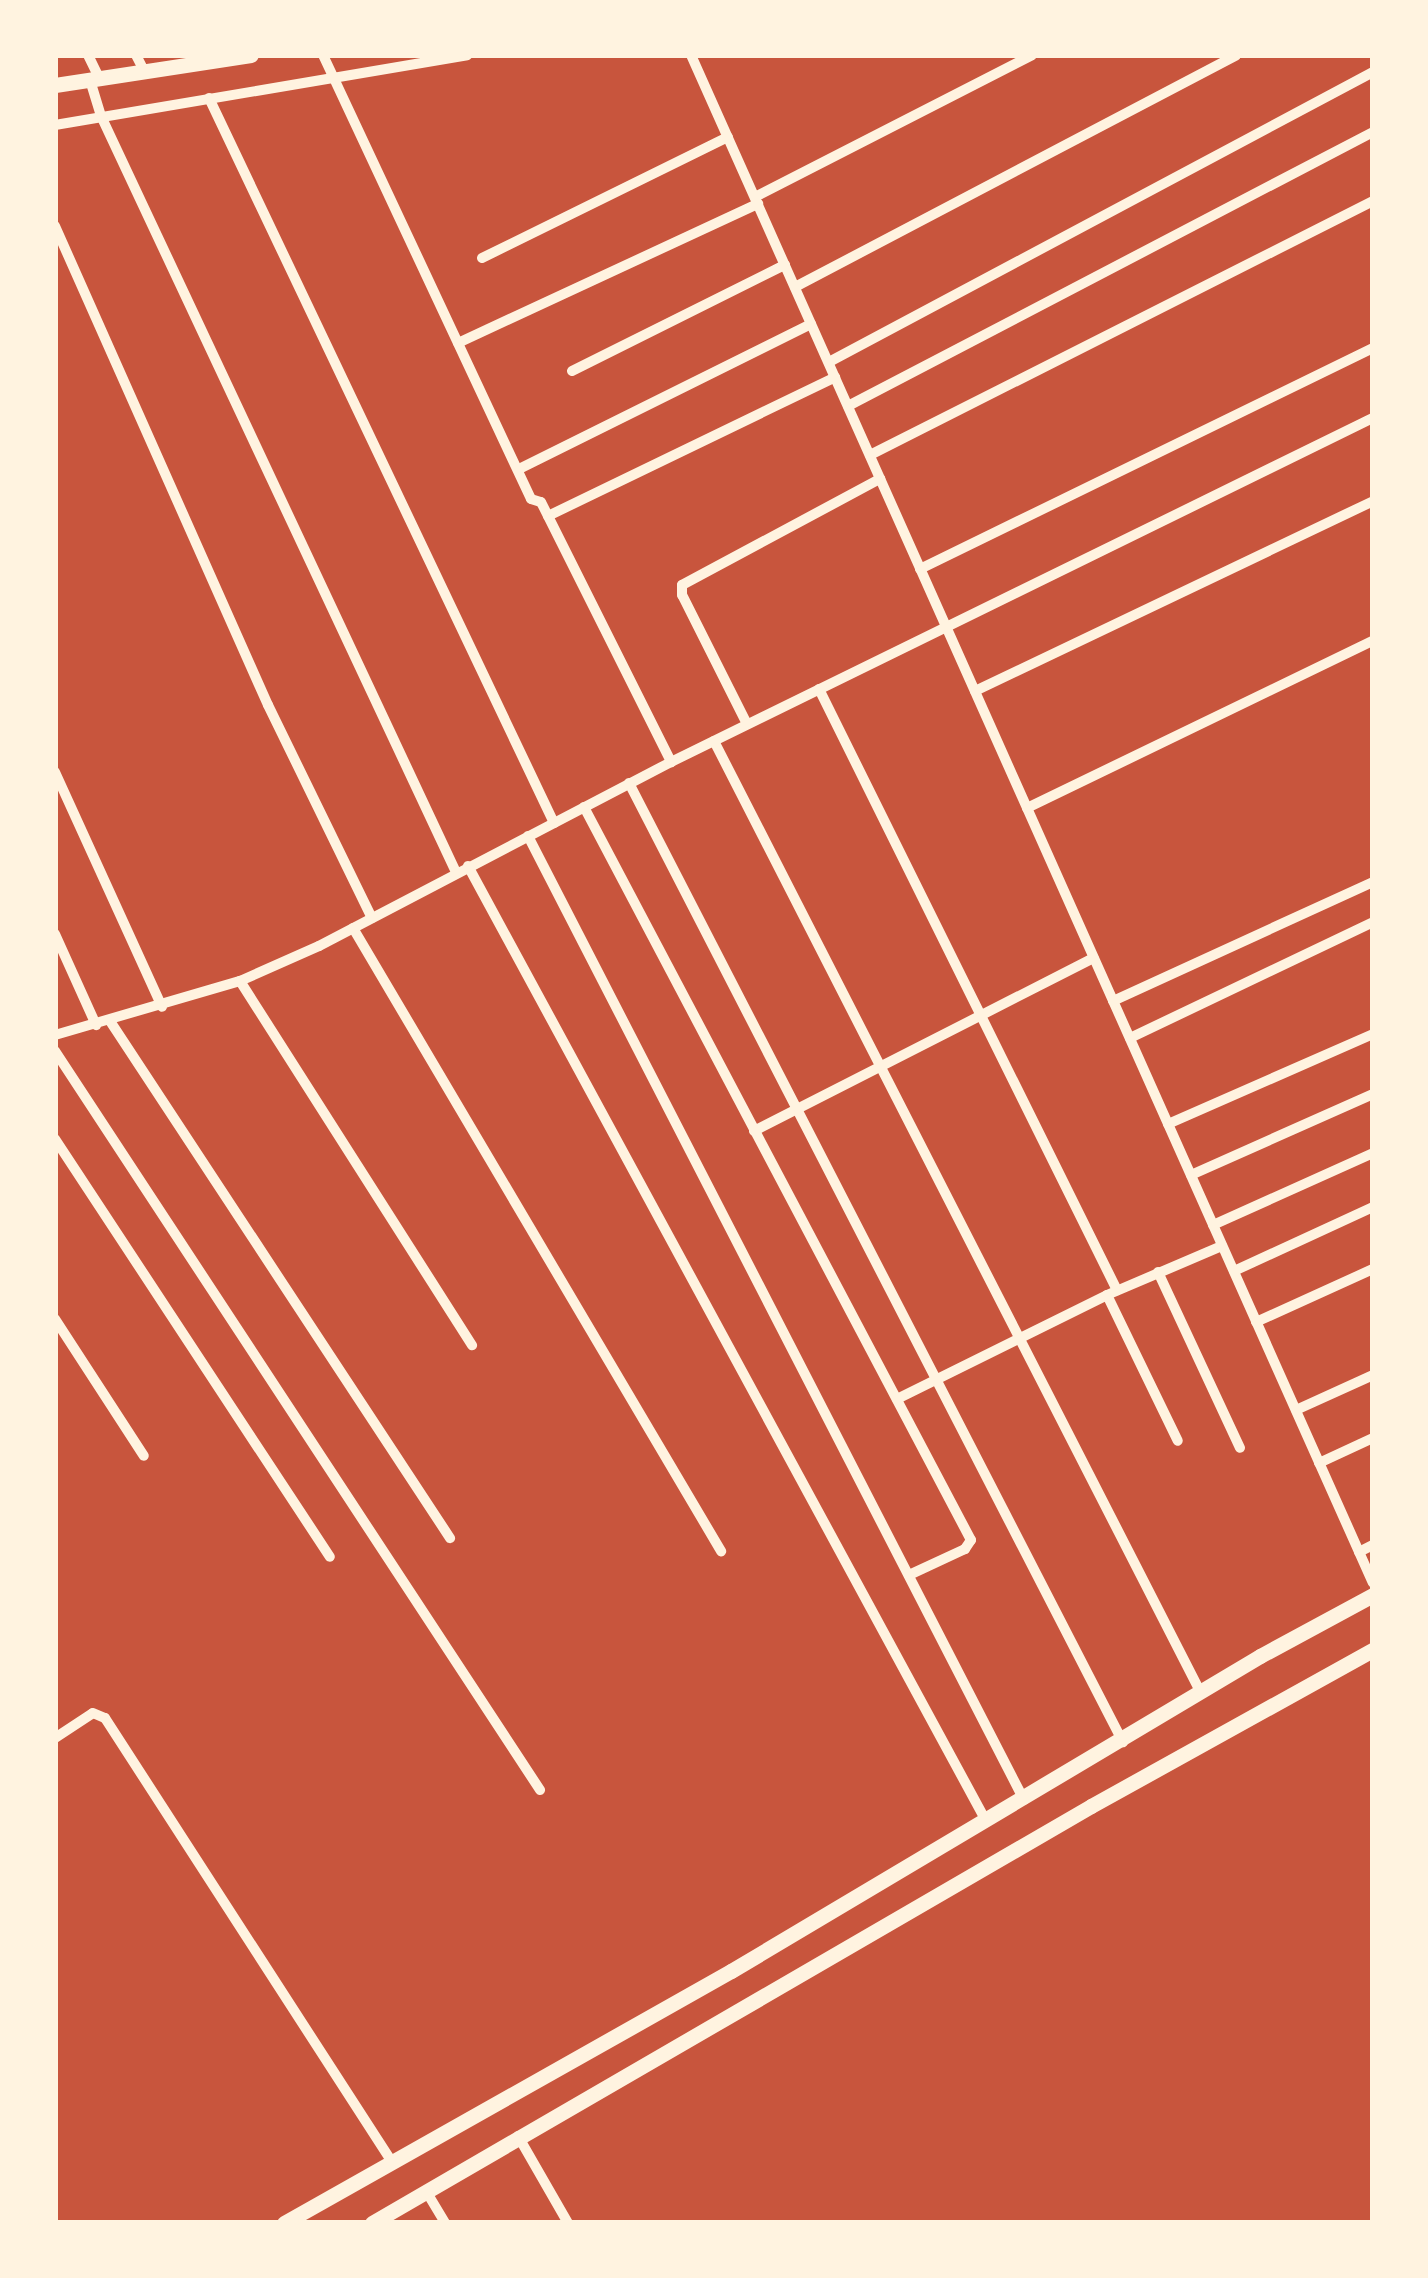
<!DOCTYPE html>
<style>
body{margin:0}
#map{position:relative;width:1428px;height:2278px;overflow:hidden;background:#c8553d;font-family:"Roboto Condensed",sans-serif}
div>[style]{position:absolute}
.minor>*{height:10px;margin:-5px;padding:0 5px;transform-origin:5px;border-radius:5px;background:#fff3e0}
.tertiary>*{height:15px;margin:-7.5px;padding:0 7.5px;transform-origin:7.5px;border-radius:7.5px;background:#fff3e0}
span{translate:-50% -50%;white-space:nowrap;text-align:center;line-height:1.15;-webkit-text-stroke:8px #fff3e0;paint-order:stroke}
.frame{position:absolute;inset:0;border:58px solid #fff3e0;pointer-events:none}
</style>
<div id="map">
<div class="minor">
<i style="left:88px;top:55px;width:25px;rotate:64deg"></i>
<i style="left:136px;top:55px;width:18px;rotate:63deg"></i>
<i style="left:323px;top:55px;width:490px;rotate:64.9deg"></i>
<i style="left:531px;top:499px;width:10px;rotate:17deg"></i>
<i style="left:541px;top:502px;width:291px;rotate:63.4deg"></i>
<i style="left:691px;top:55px;width:1673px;rotate:65.95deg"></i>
<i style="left:90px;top:80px;width:38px;rotate:73deg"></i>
<i style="left:101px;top:116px;width:835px;rotate:64.85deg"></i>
<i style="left:209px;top:98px;width:803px;rotate:64.55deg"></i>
<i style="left:55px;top:125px;width:418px;rotate:-9.6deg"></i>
<i style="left:755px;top:197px;width:311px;rotate:-27.1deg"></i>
<i style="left:55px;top:226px;width:524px;rotate:66.03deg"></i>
<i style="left:268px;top:705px;width:237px;rotate:64deg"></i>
<i style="left:482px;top:258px;width:274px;rotate:-26.2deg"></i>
<i style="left:795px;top:287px;width:498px;rotate:-27.7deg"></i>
<i style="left:458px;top:343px;width:331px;rotate:-24.9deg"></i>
<i style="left:829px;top:362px;width:616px;rotate:-28.06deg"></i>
<i style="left:572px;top:371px;width:238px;rotate:-26.5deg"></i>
<i style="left:848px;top:406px;width:592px;rotate:-27.56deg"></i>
<i style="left:870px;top:455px;width:563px;rotate:-26.79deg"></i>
<i style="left:519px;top:469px;width:326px;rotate:-26.4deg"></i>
<i style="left:548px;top:516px;width:319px;rotate:-25.8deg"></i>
<i style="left:920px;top:569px;width:504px;rotate:-26.01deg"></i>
<i style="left:819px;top:689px;width:671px;rotate:63.63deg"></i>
<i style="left:975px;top:691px;width:441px;rotate:-25.5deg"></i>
<i style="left:747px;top:724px;width:144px;rotate:-116.7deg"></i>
<i style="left:682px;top:595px;width:10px;rotate:-90deg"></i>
<i style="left:682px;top:585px;width:225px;rotate:-28.2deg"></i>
<i style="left:714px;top:741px;width:1069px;rotate:62.91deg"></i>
<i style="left:55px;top:772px;width:258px;rotate:65.5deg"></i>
<i style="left:629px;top:783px;width:1079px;rotate:62.75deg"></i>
<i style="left:584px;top:807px;width:829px;rotate:62.17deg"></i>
<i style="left:971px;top:1540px;width:11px;rotate:124deg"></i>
<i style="left:965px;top:1549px;width:62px;rotate:155.1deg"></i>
<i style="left:1027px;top:808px;width:384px;rotate:-25.8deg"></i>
<i style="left:528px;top:836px;width:1084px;rotate:62.77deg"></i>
<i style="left:468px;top:866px;width:1086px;rotate:61.52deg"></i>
<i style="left:353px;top:928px;width:724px;rotate:59.43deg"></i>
<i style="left:55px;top:934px;width:100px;rotate:65.7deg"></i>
<i style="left:240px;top:981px;width:432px;rotate:57.5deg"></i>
<i style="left:1113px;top:1001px;width:286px;rotate:-24.6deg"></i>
<i style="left:110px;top:1021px;width:619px;rotate:56.67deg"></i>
<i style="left:55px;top:1035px;width:193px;rotate:-16.3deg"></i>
<i style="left:240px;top:981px;width:86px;rotate:-23.9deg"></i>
<i style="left:319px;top:946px;width:397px;rotate:-27.6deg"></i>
<i style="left:671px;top:762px;width:782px;rotate:-26.11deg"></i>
<i style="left:1130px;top:1038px;width:269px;rotate:-25.5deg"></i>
<i style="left:55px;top:1051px;width:884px;rotate:56.72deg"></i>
<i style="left:1168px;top:1124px;width:224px;rotate:-23.7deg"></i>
<i style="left:754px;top:1131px;width:381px;rotate:-27deg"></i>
<i style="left:55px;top:1139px;width:500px;rotate:56.66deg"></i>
<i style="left:1191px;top:1175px;width:199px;rotate:-24deg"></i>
<i style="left:1213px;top:1225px;width:175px;rotate:-24.2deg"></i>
<i style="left:1234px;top:1271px;width:153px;rotate:-24.7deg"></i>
<i style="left:1158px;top:1272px;width:194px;rotate:65deg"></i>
<i style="left:1107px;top:1295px;width:162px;rotate:64.1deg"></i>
<i style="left:55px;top:1319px;width:163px;rotate:57deg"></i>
<i style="left:1256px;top:1322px;width:128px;rotate:-24.4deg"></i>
<i style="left:897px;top:1399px;width:234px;rotate:-26.3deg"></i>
<i style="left:1107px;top:1295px;width:125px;rotate:-23.1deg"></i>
<i style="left:1296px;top:1410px;width:85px;rotate:-24.4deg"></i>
<i style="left:1319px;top:1463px;width:60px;rotate:-24.8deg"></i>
<i style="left:1359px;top:1552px;width:16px;rotate:-27deg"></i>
<i style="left:55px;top:1738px;width:45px;rotate:-33.3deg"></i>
<i style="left:93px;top:1713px;width:13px;rotate:23deg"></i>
<i style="left:105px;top:1718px;width:529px;rotate:57.12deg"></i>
<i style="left:518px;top:2136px;width:100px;rotate:60.1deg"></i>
<i style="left:426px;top:2191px;width:37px;rotate:59deg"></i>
</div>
<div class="tertiary">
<i style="left:55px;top:85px;width:198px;rotate:-8.7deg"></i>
<i style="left:284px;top:2223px;width:513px;rotate:-29.41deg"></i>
<i style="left:731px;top:1971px;width:616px;rotate:-30.77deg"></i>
<i style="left:1260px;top:1656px;width:128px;rotate:-28.4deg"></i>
<i style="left:372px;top:2223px;width:831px;rotate:-30.11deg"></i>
<i style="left:1091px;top:1806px;width:322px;rotate:-29deg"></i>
</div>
<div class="frame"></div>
</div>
